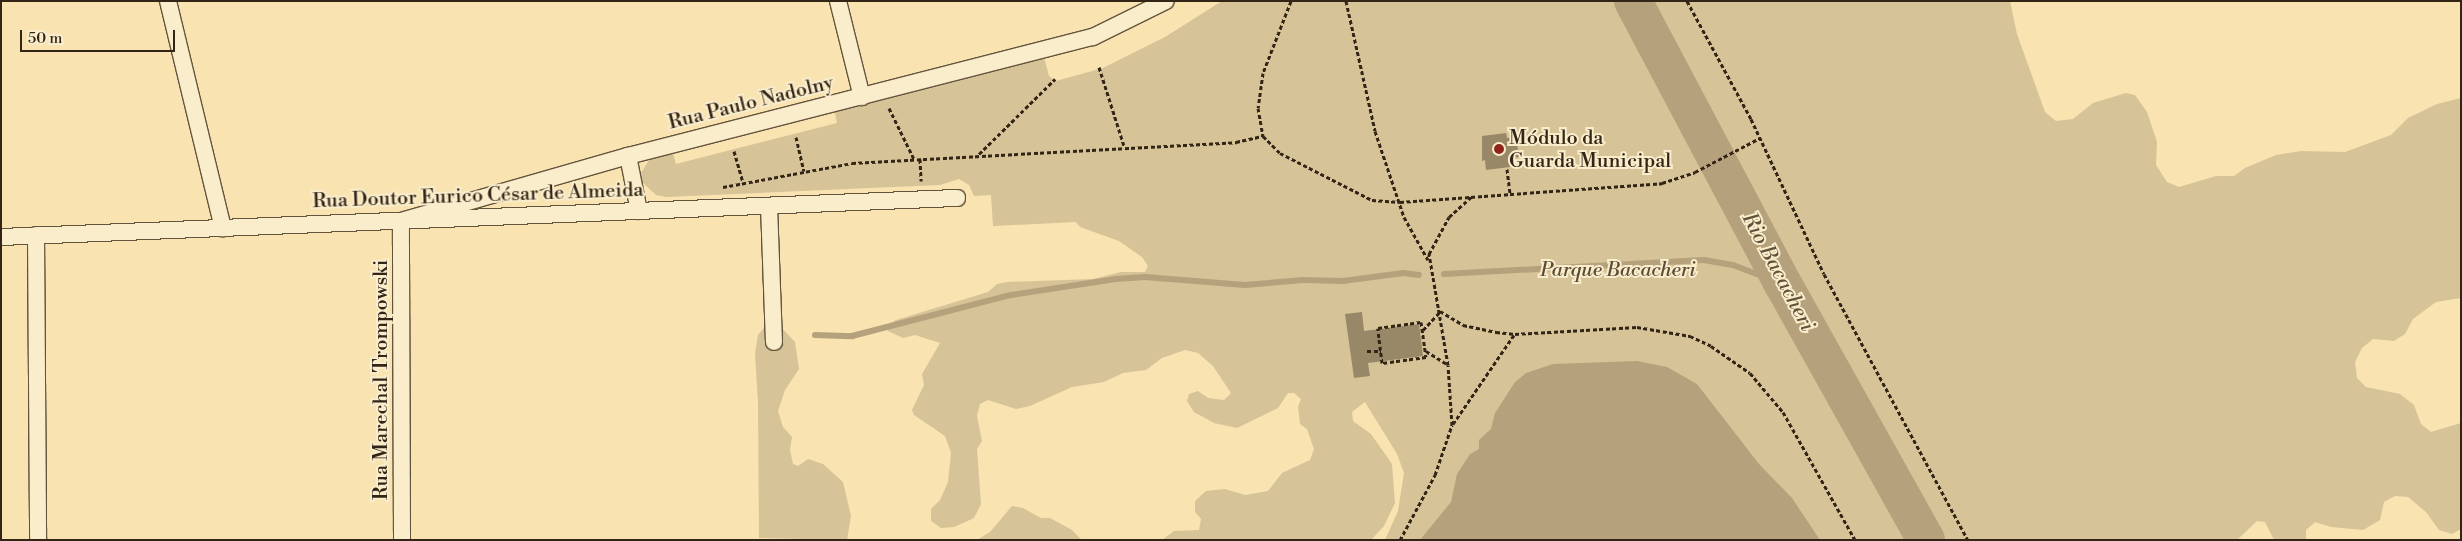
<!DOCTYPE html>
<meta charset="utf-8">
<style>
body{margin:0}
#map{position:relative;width:2462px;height:541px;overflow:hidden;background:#f8e3b1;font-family:"Libre Bodoni",serif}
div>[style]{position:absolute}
.green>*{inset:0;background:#d6c397}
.water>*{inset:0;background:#b5a27c}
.stream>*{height:6px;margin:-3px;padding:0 3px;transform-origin:3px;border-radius:3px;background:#b5a27c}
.river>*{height:38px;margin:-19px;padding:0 19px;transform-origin:19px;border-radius:19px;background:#b5a27c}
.building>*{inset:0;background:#998867}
.path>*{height:3px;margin-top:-1.5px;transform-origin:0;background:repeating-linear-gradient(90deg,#322516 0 4px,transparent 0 6.5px)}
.roads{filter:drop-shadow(1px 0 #64543d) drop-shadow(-1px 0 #64543d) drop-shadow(0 1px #64543d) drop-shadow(0 -1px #64543d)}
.street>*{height:16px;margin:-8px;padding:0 8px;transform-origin:8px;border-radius:8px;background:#faedcc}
.dots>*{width:14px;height:14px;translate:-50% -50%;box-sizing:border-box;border:2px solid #faedcc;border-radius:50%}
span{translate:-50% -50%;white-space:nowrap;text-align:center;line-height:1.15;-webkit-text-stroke:4px #faedcc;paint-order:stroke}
.street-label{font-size:20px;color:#322516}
.poi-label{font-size:20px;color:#322516}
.left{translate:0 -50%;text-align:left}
.park-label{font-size:20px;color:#5b4c36;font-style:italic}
.water-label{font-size:21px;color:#60513a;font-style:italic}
.frame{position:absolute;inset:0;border:2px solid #322516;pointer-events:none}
.scale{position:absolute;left:20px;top:30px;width:155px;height:22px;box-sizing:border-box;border:2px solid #322516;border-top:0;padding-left:6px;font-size:15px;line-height:18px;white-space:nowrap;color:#322516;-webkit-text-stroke:4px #faedcc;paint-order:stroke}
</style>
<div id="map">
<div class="green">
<i style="clip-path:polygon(1222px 1px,2010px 1px,2017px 34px,2045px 112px,2056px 121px,2073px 119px,2093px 103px,2126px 93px,2135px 95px,2147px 112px,2157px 142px,2156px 165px,2167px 182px,2179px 187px,2216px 176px,2234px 176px,2245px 168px,2276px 155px,2301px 151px,2345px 152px,2391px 135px,2408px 118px,2437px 104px,2461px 98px,2461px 298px,2436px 302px,2413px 319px,2405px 334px,2394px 341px,2373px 339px,2362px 348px,2355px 362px,2357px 378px,2366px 387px,2400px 394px,2414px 405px,2421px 424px,2431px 432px,2461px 423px,2461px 529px,2452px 534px,2439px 530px,2426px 512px,2408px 497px,2395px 496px,2384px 502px,2380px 520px,2363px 530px,2331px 527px,2315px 522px,2306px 530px,2306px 540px,2274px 540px,2265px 522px,2257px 521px,2237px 540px,1385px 540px,1398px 511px,1404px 473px,1397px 454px,1365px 402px,1352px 412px,1353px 421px,1371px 434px,1392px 464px,1395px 503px,1384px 526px,1371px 540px,1162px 540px,1174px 531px,1199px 530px,1201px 519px,1195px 512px,1195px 501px,1206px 491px,1225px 489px,1245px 495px,1268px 491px,1282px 473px,1310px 460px,1314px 449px,1307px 429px,1300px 424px,1298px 407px,1301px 399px,1294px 393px,1288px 393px,1278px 408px,1237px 428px,1214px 423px,1194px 412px,1187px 401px,1189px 394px,1198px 391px,1208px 398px,1224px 400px,1231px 393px,1213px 366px,1198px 353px,1185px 350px,1162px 358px,1146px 370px,1123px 373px,1104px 382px,1072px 387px,1030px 406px,1016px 409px,988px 400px,980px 404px,977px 416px,982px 441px,977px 449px,981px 504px,974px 518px,954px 527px,941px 528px,931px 521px,931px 509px,940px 500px,948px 482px,951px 453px,945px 436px,914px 415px,912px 410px,924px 385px,922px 374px,940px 343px,915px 335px,903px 338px,888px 331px,888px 325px,896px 320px,988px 292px,997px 284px,1007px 282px,1093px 279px,1121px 272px,1145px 272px,1148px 266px,1142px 257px,1119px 241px,1080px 227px,1076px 222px,993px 226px,991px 195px,974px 196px,969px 185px,959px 179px,940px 185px,666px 197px,656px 195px,642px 182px,641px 173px,651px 157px,672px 150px,676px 164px,837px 123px,834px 108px,1044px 57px,1049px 76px,1056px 81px,1103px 68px,1165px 37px)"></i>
<i style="clip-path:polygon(767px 324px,779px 325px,795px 342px,799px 369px,785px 390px,778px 411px,783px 427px,792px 437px,790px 450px,793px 464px,798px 466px,808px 459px,823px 464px,843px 482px,851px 516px,847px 540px,759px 538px,758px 403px,755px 354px,758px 335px)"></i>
<i style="clip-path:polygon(1012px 506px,1023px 508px,1041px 518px,1050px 518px,1072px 530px,1082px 540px,977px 540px,990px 532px)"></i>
</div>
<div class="water">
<i style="clip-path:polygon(1637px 361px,1667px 367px,1697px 384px,1759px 464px,1792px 498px,1820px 540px,1420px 540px,1451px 502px,1457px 474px,1470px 454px,1479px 449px,1479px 440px,1491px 429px,1495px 413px,1515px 382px,1526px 373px,1553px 364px)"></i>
</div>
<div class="stream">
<i style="left:1444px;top:274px;width:260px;rotate:-3.1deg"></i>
<i style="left:1704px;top:260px;width:29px;rotate:10deg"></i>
<i style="left:1733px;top:265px;width:53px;rotate:20.8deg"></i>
<i style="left:815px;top:335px;width:37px;rotate:2deg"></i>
<i style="left:852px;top:336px;width:164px;rotate:-14.5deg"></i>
<i style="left:1011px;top:295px;width:106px;rotate:-8.7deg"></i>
<i style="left:1116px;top:279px;width:29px;rotate:-4deg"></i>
<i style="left:1145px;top:277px;width:100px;rotate:4.6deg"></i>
<i style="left:1245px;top:285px;width:58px;rotate:-4.9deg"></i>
<i style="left:1303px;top:280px;width:40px;rotate:1.4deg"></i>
<i style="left:1343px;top:281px;width:61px;rotate:-7.6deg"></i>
<i style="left:1403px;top:273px;width:16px;rotate:7deg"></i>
</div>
<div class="river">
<i style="left:1633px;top:1px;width:320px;rotate:62.1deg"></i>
<i style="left:1783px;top:284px;width:293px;rotate:60.8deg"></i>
</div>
<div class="building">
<i style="clip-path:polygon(1506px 133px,1507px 138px,1516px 137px,1519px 157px,1509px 158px,1510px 167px,1486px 170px,1485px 160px,1482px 161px,1482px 136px)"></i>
<i style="clip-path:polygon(1362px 312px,1364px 331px,1419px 324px,1423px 356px,1368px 363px,1370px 376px,1354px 378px,1345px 314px)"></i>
</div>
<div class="path">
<i style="left:1291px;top:1px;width:77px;rotate:111.3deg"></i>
<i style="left:1263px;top:73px;width:35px;rotate:98deg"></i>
<i style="left:1258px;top:108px;width:28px;rotate:80deg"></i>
<i style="left:1263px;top:136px;width:24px;rotate:45deg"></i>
<i style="left:1280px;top:153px;width:103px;rotate:27.1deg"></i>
<i style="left:1372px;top:200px;width:28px;rotate:4deg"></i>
<i style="left:1400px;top:202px;width:263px;rotate:-4.1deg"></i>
<i style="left:1662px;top:183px;width:35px;rotate:-18deg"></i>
<i style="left:1695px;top:172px;width:73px;rotate:-27.6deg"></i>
<i style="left:1346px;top:1px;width:133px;rotate:77.4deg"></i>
<i style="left:1375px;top:131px;width:91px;rotate:71.4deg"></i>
<i style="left:1404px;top:217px;width:49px;rotate:60.8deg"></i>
<i style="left:1687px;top:1px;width:134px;rotate:61.5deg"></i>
<i style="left:1751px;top:119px;width:171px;rotate:64.8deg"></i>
<i style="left:1824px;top:274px;width:302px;rotate:61.6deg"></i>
<i style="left:1099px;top:67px;width:83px;rotate:72.4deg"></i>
<i style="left:889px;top:108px;width:57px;rotate:63.9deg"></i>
<i style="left:796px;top:137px;width:35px;rotate:77deg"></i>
<i style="left:734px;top:151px;width:33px;rotate:74deg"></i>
<i style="left:979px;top:154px;width:107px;rotate:-44.6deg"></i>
<i style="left:920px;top:159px;width:22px;rotate:87deg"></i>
<i style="left:1507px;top:169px;width:24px;rotate:83deg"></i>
<i style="left:723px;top:187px;width:131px;rotate:-10.5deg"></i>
<i style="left:852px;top:163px;width:385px;rotate:-3.1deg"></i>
<i style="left:1236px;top:142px;width:28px;rotate:-13deg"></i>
<i style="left:1440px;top:311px;width:27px;rotate:31deg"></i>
<i style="left:1463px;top:325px;width:34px;rotate:12deg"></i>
<i style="left:1496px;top:332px;width:19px;rotate:6deg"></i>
<i style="left:1515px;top:334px;width:122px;rotate:-3.3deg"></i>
<i style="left:1637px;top:327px;width:54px;rotate:9.6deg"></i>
<i style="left:1690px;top:336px;width:23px;rotate:25deg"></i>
<i style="left:1711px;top:346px;width:47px;rotate:34.7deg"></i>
<i style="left:1750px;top:373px;width:51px;rotate:49.8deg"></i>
<i style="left:1783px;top:412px;width:147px;rotate:60.6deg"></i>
<i style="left:1421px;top:322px;width:35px;rotate:82deg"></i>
<i style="left:1426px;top:357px;width:44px;rotate:172.2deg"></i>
<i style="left:1382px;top:363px;width:35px;rotate:-97deg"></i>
<i style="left:1378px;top:328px;width:43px;rotate:-7.9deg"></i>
<i style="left:1423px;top:330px;width:25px;rotate:-47deg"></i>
<i style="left:1367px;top:351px;width:14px"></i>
<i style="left:1426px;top:351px;width:26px;rotate:32deg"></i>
<i style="left:1453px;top:424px;width:108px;rotate:-55.6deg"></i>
<i style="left:1400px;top:540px;width:74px;rotate:-61.7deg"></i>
<i style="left:1435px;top:475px;width:53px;rotate:-71.2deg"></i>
<i style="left:1452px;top:425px;width:60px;rotate:-93.8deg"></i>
<i style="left:1448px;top:365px;width:113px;rotate:-99.7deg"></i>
<i style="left:1429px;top:254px;width:42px;rotate:-61.6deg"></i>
<i style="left:1449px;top:217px;width:30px;rotate:-42deg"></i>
</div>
<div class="roads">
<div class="street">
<i style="left:168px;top:1px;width:234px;rotate:76.4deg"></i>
<i style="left:838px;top:1px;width:99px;rotate:76deg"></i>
<i style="left:628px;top:156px;width:56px;rotate:78.7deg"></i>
<i style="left:769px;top:206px;width:136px;rotate:87.9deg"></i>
<i style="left:36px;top:235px;width:305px;rotate:89.6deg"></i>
<i style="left:1px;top:237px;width:957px;rotate:-2.34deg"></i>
<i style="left:402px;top:540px;width:319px;rotate:-90.2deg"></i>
<i style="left:401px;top:221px;width:236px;rotate:-16deg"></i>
<i style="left:628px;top:156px;width:480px;rotate:-14.4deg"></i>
<i style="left:1093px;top:37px;width:81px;rotate:-26.3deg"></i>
</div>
</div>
<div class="dots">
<i style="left:1499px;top:149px;background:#8f2418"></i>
</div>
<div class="street-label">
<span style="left:751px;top:103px;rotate:-14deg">Rua Paulo Nadolny</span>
<span style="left:478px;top:196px;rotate:-2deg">Rua Doutor Eurico César de Almeida</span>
<span style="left:381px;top:380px;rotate:-90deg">Rua Marechal Trompowski</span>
</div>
<div class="poi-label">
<span class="left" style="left:1509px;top:150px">Módulo da<br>Guarda Municipal</span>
</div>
<div class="park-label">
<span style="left:1618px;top:270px">Parque Bacacheri</span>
</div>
<div class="water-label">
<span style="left:1778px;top:272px;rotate:62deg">Rio Bacacheri</span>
</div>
<div class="frame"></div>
<div class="scale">50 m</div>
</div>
